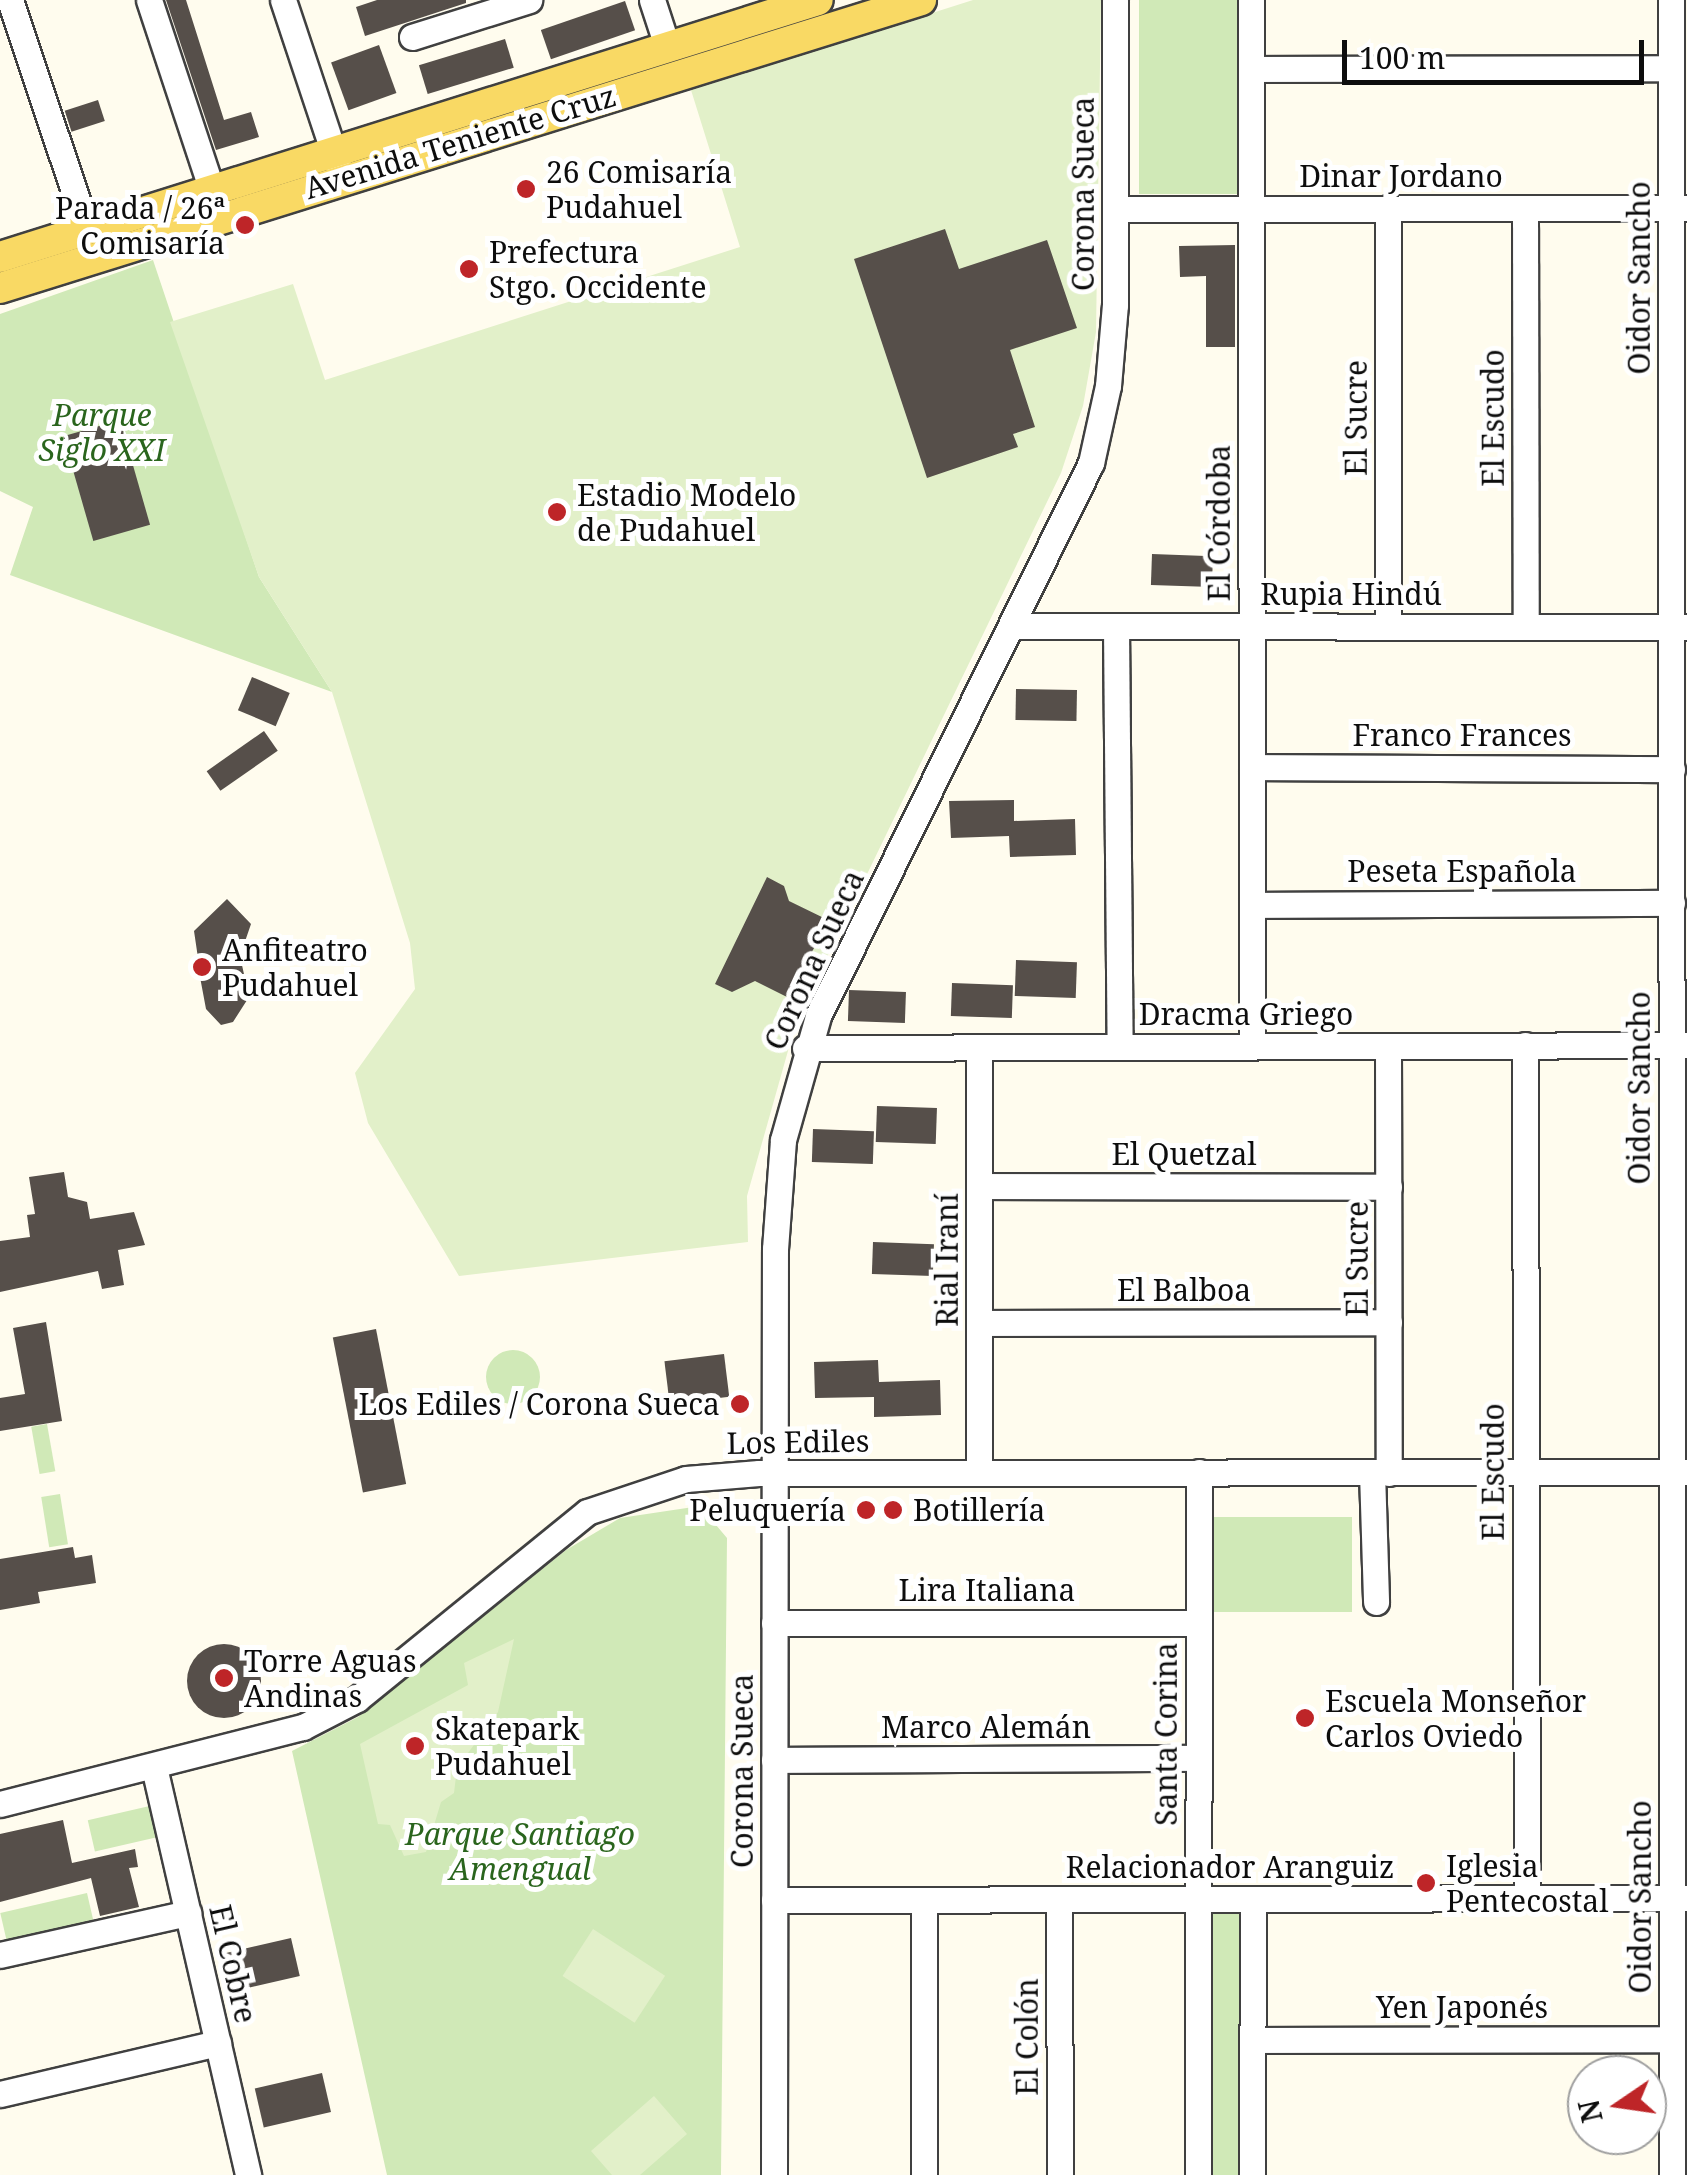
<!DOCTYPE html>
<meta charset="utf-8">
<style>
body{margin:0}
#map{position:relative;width:1687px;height:2175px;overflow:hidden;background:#fffcee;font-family:"Noto Serif",serif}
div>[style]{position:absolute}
.green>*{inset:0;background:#d0e9b7;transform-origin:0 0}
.round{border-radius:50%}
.pitch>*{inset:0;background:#e2f0c9;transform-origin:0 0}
.building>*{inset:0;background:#564f4a;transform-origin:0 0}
.roads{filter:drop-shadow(2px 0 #404040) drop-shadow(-2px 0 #404040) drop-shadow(0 2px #404040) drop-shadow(0 -2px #404040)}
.minor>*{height:25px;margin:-12.5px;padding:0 12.5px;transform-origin:12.5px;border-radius:12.5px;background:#fff}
.major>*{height:30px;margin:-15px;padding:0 15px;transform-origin:15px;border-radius:15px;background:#f9d964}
.dots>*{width:28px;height:28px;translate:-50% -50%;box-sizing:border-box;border:5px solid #fff;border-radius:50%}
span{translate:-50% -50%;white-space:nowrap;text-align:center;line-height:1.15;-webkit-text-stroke:10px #fff;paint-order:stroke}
.street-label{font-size:30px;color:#0d0d0d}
.poi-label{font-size:30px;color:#0d0d0d}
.left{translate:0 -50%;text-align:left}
.right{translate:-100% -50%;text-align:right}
.park-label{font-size:30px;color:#2a651d;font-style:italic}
.north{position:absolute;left:1567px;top:2055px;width:100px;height:100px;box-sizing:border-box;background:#fff;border:2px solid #9e9e9e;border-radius:50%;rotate:257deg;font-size:28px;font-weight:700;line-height:40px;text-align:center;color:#0d0d0d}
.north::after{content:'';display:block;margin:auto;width:35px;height:45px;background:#be2528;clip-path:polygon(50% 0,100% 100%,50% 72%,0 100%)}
.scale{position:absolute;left:1342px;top:40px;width:302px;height:45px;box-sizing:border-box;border:5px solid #0d0d0d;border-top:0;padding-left:12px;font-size:30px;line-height:35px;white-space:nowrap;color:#0d0d0d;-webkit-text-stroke:8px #fff;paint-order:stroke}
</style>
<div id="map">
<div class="green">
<i style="left:1139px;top:0;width:103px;height:194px"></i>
<i style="clip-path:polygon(153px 260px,259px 577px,332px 692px,10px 575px,33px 507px,0 491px,0 314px)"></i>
<i class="round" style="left:486px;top:1350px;width:54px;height:54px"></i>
<i style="left:47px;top:1424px;width:48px;height:16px;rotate:80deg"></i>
<i style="left:60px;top:1494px;width:51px;height:19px;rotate:81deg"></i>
<i style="clip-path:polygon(700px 1506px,727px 1538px,721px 2175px,387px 2175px,292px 1751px,358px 1717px,566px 1550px,620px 1518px)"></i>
<i style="left:1212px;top:1517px;width:140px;height:95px"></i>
<i style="left:154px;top:1805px;width:32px;height:68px;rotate:77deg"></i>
<i style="left:87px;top:1893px;width:32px;height:89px;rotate:77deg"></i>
<i style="left:1209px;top:1912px;width:38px;height:263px"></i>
</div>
<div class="pitch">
<i style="clip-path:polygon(973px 0,1101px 0,1096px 332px,1083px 406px,1061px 473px,797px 1019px,747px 1196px,748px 1242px,459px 1276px,368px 1123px,355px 1073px,415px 989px,410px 943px,332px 692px,259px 577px,170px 322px,293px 284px,325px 380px,740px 247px,691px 90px)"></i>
<i style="clip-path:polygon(514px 1639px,498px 1712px,457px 1768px,454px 1793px,441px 1802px,426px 1852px,404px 1856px,390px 1825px,378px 1824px,360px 1744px,468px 1685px,464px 1663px)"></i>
<i style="left:593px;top:1929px;width:86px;height:56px;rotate:33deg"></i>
<i style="clip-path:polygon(654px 2096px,687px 2134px,640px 2175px,612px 2175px,591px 2151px)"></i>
</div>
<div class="building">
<i style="clip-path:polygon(166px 0,186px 0,224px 120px,251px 112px,259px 137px,216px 150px)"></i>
<i style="clip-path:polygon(377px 0,466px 0,466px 3px,365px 36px,356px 7px)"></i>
<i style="left:625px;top:1px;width:31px;height:89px;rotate:71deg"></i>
<i style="left:505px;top:39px;width:30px;height:90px;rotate:73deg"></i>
<i style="left:379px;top:45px;width:51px;height:51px;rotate:70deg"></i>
<i style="left:98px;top:100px;width:22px;height:35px;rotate:72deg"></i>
<i style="clip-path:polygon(945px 229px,959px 269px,1047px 240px,1077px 328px,1010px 350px,1035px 427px,1013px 434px,1018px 447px,927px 478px,854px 259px)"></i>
<i style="clip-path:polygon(1235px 245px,1235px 347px,1206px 347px,1206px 276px,1180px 277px,1179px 246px)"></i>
<i style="left:120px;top:420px;width:109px;height:59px;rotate:74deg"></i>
<i style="left:1152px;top:554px;width:61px;height:31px;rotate:2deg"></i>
<i style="left:252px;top:677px;width:41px;height:36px;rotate:23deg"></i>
<i style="left:1016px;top:689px;width:61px;height:31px;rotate:1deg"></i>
<i style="left:264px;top:731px;width:24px;height:70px;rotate:55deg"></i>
<i style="clip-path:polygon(1014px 800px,1014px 821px,1075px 819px,1076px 855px,1010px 857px,1009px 836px,951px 838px,949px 801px)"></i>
<i style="clip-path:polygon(767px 877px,784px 886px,789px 901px,828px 920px,789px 998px,755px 981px,732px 992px,715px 984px)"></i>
<i style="clip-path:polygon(227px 899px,251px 924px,240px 956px,249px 997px,233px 1022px,221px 1025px,206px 1009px,200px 977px,211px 966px,198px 958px,194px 931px)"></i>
<i style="left:1016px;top:960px;width:61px;height:36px;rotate:2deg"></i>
<i style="left:952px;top:983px;width:61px;height:33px;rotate:2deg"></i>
<i style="left:849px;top:990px;width:57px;height:31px;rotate:2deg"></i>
<i style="left:877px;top:1106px;width:60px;height:36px;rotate:2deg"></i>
<i style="left:813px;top:1129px;width:61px;height:33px;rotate:2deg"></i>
<i style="clip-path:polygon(64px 1172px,68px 1197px,87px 1202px,90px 1219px,134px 1212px,145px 1245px,118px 1250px,124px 1285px,102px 1289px,98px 1271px,0 1292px,0 1241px,30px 1237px,27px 1215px,35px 1214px,29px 1177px)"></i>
<i style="left:873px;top:1242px;width:61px;height:32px;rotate:2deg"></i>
<i style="clip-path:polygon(46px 1322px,62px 1421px,0 1431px,0 1398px,25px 1394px,13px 1328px)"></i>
<i style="left:376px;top:1329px;width:158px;height:44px;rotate:79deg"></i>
<i style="left:724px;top:1354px;width:43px;height:60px;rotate:83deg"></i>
<i style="clip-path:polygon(878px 1360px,879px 1382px,940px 1380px,941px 1415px,874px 1417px,874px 1397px,815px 1398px,814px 1362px)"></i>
<i style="clip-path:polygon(73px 1547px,75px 1558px,92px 1555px,96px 1583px,38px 1592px,40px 1603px,0 1610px,0 1559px)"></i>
<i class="round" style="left:187px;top:1644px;width:74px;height:74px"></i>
<i style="clip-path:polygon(63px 1820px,72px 1863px,135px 1849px,138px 1867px,129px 1868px,139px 1907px,100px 1916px,91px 1878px,0 1902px,0 1834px)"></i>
<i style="left:291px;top:1938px;width:39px;height:70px;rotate:77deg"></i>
<i style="left:322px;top:2073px;width:40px;height:69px;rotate:77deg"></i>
</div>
<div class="roads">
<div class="minor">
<i style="left:10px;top:0;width:243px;rotate:71.5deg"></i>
<i style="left:149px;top:0;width:200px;rotate:71.7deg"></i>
<i style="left:283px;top:0;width:177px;rotate:71.6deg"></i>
<i style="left:652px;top:0;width:48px;rotate:71.9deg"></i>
<i style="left:1251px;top:0;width:1046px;rotate:89.95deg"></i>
<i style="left:1671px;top:0;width:2175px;rotate:89.97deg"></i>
<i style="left:412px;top:37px;width:123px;rotate:-17.5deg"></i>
<i style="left:1252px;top:69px;width:419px;rotate:-0.1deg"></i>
<i style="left:1388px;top:208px;width:419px;rotate:90deg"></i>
<i style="left:1525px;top:208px;width:419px;rotate:89.9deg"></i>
<i style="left:1115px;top:209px;width:572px;rotate:-0.1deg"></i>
<i style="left:1015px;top:626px;width:672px;rotate:0.09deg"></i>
<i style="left:1116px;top:627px;width:420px;rotate:89.5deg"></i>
<i style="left:1252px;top:767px;width:420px;rotate:0.3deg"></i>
<i style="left:1252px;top:905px;width:420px;rotate:-0.3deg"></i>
<i style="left:1525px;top:1045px;width:854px;rotate:89.87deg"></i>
<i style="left:1388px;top:1046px;width:427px;rotate:89.9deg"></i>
<i style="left:805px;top:1048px;width:882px;rotate:-0.19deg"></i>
<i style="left:979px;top:1186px;width:410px;rotate:0.1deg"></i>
<i style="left:979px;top:1323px;width:410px;rotate:-0.1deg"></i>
<i style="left:1372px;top:1472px;width:130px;rotate:88.2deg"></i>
<i style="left:979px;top:1473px;width:426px;rotate:-90deg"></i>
<i style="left:774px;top:1623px;width:425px"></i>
<i style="left:774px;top:1760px;width:425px;rotate:-0.3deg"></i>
<i style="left:154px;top:1767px;width:419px;rotate:77deg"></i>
<i style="left:0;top:1804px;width:313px;rotate:-14.3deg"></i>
<i style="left:303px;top:1727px;width:61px;rotate:-27.4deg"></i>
<i style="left:357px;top:1699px;width:296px;rotate:-39.1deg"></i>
<i style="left:587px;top:1512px;width:104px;rotate:-18.4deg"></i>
<i style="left:686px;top:1479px;width:73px;rotate:-4.7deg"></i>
<i style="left:759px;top:1473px;width:927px;rotate:-0.06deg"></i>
<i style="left:774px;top:1900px;width:913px;rotate:-0.13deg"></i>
<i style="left:924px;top:1900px;width:275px;rotate:90deg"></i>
<i style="left:1059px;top:1900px;width:275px;rotate:89.8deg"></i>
<i style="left:0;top:1955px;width:193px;rotate:-12.6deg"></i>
<i style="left:1253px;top:2040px;width:419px;rotate:-0.1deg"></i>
<i style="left:0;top:2094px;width:224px;rotate:-13.2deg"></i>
<i style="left:774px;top:2175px;width:926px;rotate:-89.94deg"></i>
<i style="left:775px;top:1249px;width:109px;rotate:-85.8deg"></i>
<i style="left:783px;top:1140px;width:129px;rotate:-74.2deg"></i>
<i style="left:818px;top:1016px;width:617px;rotate:-63.73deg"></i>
<i style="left:1091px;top:463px;width:79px;rotate:-77.6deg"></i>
<i style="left:1108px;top:386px;width:81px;rotate:-85.1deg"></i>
<i style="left:1115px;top:305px;width:305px;rotate:-90deg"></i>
<i style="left:1198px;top:2175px;width:703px;rotate:-89.92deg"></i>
<i style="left:1252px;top:2175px;width:276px;rotate:-89.8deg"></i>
</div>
<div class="major">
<i style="left:0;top:257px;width:857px;rotate:-17.44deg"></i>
<i style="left:0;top:288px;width:965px;rotate:-17.36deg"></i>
</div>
</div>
<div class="dots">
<i style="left:526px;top:189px;background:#be2528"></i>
<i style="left:245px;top:225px;background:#be2528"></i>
<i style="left:469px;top:269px;background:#be2528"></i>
<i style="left:557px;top:512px;background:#be2528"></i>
<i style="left:202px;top:967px;background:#be2528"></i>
<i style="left:740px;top:1404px;background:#be2528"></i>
<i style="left:866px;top:1510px;background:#be2528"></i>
<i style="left:893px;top:1510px;background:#be2528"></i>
<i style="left:224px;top:1678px;background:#be2528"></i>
<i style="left:1305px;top:1718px;background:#be2528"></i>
<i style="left:415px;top:1746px;background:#be2528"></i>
<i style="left:1426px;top:1883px;background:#be2528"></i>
</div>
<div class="street-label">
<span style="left:460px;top:142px;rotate:-17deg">Avenida Teniente Cruz</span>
<span style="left:1401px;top:176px">Dinar Jordano</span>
<span style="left:1083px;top:194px;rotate:-90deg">Corona Sueca</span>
<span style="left:1639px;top:278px;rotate:-90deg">Oidor Sancho</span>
<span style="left:1356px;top:418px;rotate:-90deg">El Sucre</span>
<span style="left:1493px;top:418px;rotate:-90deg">El Escudo</span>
<span style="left:1219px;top:523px;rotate:-90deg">El Córdoba</span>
<span style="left:1351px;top:594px">Rupia Hindú</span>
<span style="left:1462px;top:735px">Franco Frances</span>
<span style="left:1462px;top:871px">Peseta Española</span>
<span style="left:814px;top:960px;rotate:-65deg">Corona Sueca</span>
<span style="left:1246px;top:1014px">Dracma Griego</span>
<span style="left:1639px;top:1088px;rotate:-90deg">Oidor Sancho</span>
<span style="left:1184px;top:1154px">El Quetzal</span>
<span style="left:1357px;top:1259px;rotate:-90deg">El Sucre</span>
<span style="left:947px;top:1260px;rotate:-90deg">Rial Iraní</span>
<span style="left:1184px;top:1290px">El Balboa</span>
<span style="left:798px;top:1442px;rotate:-1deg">Los Ediles</span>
<span style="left:1493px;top:1472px;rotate:-90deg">El Escudo</span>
<span style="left:987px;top:1590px">Lira Italiana</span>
<span style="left:986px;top:1727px">Marco Alemán</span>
<span style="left:1166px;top:1734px;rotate:-90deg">Santa Corina</span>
<span style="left:742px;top:1771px;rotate:-90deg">Corona Sueca</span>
<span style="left:1230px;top:1867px">Relacionador Aranguiz</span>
<span style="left:1640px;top:1897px;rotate:-90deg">Oidor Sancho</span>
<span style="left:233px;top:1964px;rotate:77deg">El Cobre</span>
<span style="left:1462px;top:2007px">Yen Japonés</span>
<span style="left:1027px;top:2037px;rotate:-90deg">El Colón</span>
</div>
<div class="poi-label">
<span class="left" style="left:546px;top:189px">26 Comisaría<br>Pudahuel</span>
<span class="right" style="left:225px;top:225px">Parada / 26ª<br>Comisaría</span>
<span class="left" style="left:489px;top:269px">Prefectura<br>Stgo. Occidente</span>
<span class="left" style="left:577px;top:512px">Estadio Modelo<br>de Pudahuel</span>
<span class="left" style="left:222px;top:967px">Anfiteatro<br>Pudahuel</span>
<span class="right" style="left:720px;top:1404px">Los Ediles / Corona Sueca</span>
<span class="right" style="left:846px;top:1510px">Peluquería</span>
<span class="left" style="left:913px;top:1510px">Botillería</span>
<span class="left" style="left:244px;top:1678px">Torre Aguas<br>Andinas</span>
<span class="left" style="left:1325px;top:1718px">Escuela Monseñor<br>Carlos Oviedo</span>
<span class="left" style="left:435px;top:1746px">Skatepark<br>Pudahuel</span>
<span class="left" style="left:1446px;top:1883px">Iglesia<br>Pentecostal</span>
</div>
<div class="park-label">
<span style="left:102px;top:432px">Parque<br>Siglo XXI</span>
<span style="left:520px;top:1851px">Parque Santiago<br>Amengual</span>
</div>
<div class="north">N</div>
<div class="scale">100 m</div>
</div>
